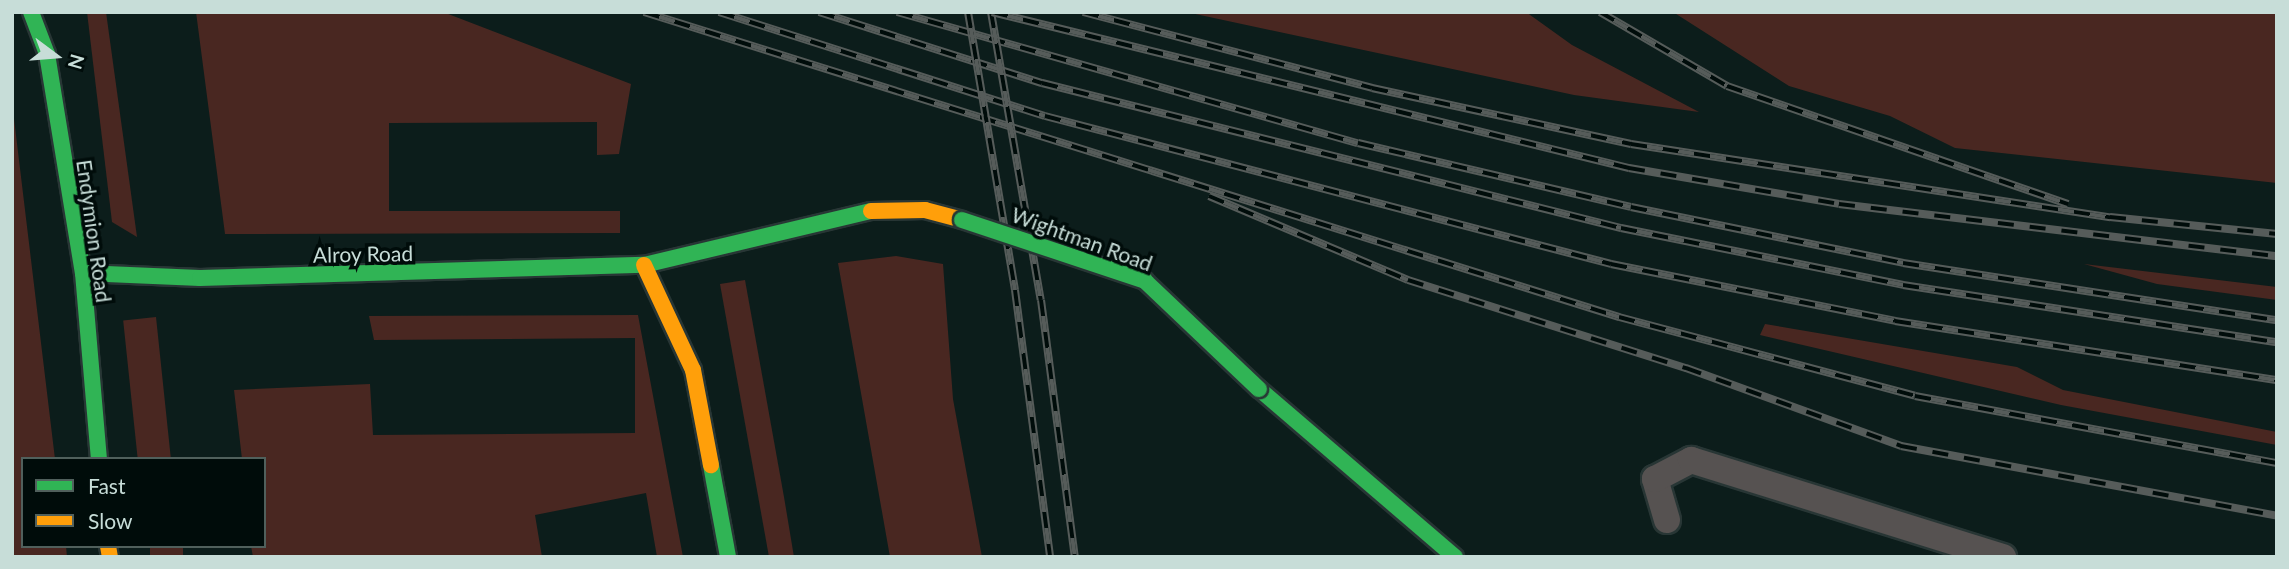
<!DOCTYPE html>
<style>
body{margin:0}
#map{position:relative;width:2289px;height:569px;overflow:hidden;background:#0c1d1b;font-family:Lato,sans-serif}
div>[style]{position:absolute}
.green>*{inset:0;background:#492721;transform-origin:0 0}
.roads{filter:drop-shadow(2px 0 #283635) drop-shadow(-2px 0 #283635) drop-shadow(0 2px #283635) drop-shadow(0 -2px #283635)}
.lane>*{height:26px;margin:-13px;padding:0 13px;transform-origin:13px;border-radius:13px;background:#565251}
.fast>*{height:16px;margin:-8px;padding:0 8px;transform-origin:8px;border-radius:8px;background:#30b455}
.slow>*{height:16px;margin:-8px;padding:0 8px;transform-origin:8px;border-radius:8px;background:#ff9f0a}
.rail>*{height:8px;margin-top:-4px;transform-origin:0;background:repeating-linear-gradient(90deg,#000c0a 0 16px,#565c5a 0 32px);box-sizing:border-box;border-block:2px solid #565c5a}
.bridges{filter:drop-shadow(2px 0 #283635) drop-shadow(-2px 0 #283635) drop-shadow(0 2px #283635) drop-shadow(0 -2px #283635)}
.fast-bridge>*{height:16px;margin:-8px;padding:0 8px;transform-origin:8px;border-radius:8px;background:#30b455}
span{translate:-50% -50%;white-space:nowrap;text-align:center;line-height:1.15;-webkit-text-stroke:7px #000c0a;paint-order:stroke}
.street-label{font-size:21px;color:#c7ddd8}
.frame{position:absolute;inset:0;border:14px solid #c7ddd8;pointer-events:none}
.legend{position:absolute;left:21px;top:457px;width:245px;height:91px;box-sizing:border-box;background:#000c0a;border:2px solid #50605c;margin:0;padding:9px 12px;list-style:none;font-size:21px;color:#c7ddd8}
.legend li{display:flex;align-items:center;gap:14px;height:35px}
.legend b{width:35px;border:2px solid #50605c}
.north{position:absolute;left:21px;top:21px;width:70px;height:70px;-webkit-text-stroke:5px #000c0a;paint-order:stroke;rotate:106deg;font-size:19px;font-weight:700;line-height:28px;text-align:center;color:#c7ddd8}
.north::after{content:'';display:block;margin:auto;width:24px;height:32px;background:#c7ddd8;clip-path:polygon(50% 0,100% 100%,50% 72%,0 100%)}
</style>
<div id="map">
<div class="green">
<i style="clip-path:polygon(87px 12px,106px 12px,137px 237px,112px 222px)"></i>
<i style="clip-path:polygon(196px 12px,443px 12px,631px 84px,619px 154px,597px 155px,597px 122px,389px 123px,389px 211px,620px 211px,620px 233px,225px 234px)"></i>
<i style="clip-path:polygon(1186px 12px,1526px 12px,1572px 45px,1699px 112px,1574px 95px)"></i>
<i style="clip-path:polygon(1673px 12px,2277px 12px,2277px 183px,1955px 148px,1890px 116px,1789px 86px)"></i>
<i style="clip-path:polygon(12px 102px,55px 459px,23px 459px,23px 546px,66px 546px,67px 557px,12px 557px)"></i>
<i style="clip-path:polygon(896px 256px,943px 264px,953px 399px,982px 557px,890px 557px,838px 263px)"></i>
<i style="clip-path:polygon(2084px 264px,2277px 287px,2277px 300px,2157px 284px)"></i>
<i style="clip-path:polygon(745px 280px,784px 497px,794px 557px,769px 557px,720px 284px)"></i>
<i style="clip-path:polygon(638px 315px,683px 557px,657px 557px,646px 493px,535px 515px,542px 557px,253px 557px,251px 546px,264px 546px,264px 459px,242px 459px,234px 390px,370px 384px,373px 435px,635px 433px,635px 338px,374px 340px,369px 316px)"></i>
<i style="left:156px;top:317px;width:143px;height:33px;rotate:84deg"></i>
<i style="clip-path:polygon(1765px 324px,2017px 367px,2063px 390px,2277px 432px,2277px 445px,2061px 405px,1760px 335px)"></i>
<i style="left:150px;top:546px;width:33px;height:11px"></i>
</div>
<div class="roads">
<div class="lane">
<i style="left:1667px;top:520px;width:43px;rotate:-106.3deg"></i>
<i style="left:1655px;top:479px;width:41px;rotate:-27.8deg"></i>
<i style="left:1691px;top:460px;width:327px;rotate:17.3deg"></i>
</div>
<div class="fast">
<i style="left:31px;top:12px;width:45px;rotate:69.1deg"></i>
<i style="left:47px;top:54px;width:222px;rotate:80.7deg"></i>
<i style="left:83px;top:273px;width:187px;rotate:85.1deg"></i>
<i style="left:83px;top:273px;width:117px;rotate:2.4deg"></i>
<i style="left:200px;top:278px;width:444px;rotate:-1.7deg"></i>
<i style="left:644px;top:265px;width:233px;rotate:-13.4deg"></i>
<i style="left:1259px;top:389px;width:258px;rotate:40.6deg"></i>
<i style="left:711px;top:465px;width:94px;rotate:79.5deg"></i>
</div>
<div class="slow">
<i style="left:871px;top:211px;width:54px;rotate:-1.1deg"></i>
<i style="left:925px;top:210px;width:38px;rotate:15deg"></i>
<i style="left:644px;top:265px;width:116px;rotate:65deg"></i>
<i style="left:693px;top:370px;width:97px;rotate:79.3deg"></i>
<i style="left:108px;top:546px;width:11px;rotate:80deg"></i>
</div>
</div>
<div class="rail">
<i style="left:644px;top:12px;width:1022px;rotate:17.37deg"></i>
<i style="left:1619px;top:317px;width:306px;rotate:14.9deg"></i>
<i style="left:1915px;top:396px;width:368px;rotate:10.5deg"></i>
<i style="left:719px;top:12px;width:342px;rotate:17.7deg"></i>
<i style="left:1045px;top:116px;width:585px;rotate:14.65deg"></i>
<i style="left:1611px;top:264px;width:290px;rotate:11.3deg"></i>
<i style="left:1895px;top:321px;width:387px;rotate:8.8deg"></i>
<i style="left:819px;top:12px;width:234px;rotate:17.7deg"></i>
<i style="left:1042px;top:83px;width:597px;rotate:14.06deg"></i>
<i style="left:1621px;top:228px;width:288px;rotate:11.4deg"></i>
<i style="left:1903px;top:285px;width:378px;rotate:8.7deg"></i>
<i style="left:897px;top:12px;width:479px;rotate:15.9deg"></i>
<i style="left:1358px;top:143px;width:280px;rotate:13.2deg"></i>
<i style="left:1631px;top:207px;width:278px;rotate:11.6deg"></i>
<i style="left:1903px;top:263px;width:378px;rotate:8.7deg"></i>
<i style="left:968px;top:12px;width:282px;rotate:80.4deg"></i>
<i style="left:1015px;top:290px;width:269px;rotate:82.5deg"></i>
<i style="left:991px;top:12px;width:292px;rotate:80.2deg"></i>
<i style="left:1041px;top:300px;width:259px;rotate:82.5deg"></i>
<i style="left:992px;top:12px;width:656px;rotate:13.76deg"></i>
<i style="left:1629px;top:168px;width:213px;rotate:9.7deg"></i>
<i style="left:1839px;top:204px;width:441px;rotate:6.8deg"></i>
<i style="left:1083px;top:12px;width:299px;rotate:14.7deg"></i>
<i style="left:1372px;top:88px;width:265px;rotate:12.2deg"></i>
<i style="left:1631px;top:144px;width:485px;rotate:8.7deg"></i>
<i style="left:2110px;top:217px;width:168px;rotate:5.8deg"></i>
<i style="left:1600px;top:12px;width:147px;rotate:30.2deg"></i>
<i style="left:1727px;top:86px;width:361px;rotate:19.1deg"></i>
<i style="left:1209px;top:196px;width:216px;rotate:22.9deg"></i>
<i style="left:1408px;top:280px;width:292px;rotate:17.6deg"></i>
<i style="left:1686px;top:368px;width:229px;rotate:19.9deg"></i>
<i style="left:1901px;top:446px;width:382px;rotate:10.5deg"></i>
</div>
<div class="bridges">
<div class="fast-bridge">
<i style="left:962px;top:220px;width:193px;rotate:18.4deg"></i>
<i style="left:1145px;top:281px;width:157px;rotate:43.5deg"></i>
</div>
</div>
<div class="street-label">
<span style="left:94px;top:231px;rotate:82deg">Endymion Road</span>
<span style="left:1082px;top:239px;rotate:20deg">Wightman Road</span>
<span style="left:363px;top:254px;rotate:-1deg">Alroy Road</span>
</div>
<div class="frame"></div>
<ul class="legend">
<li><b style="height:9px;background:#30b455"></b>Fast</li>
<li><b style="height:9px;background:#ff9f0a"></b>Slow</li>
</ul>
<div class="north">N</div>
</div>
